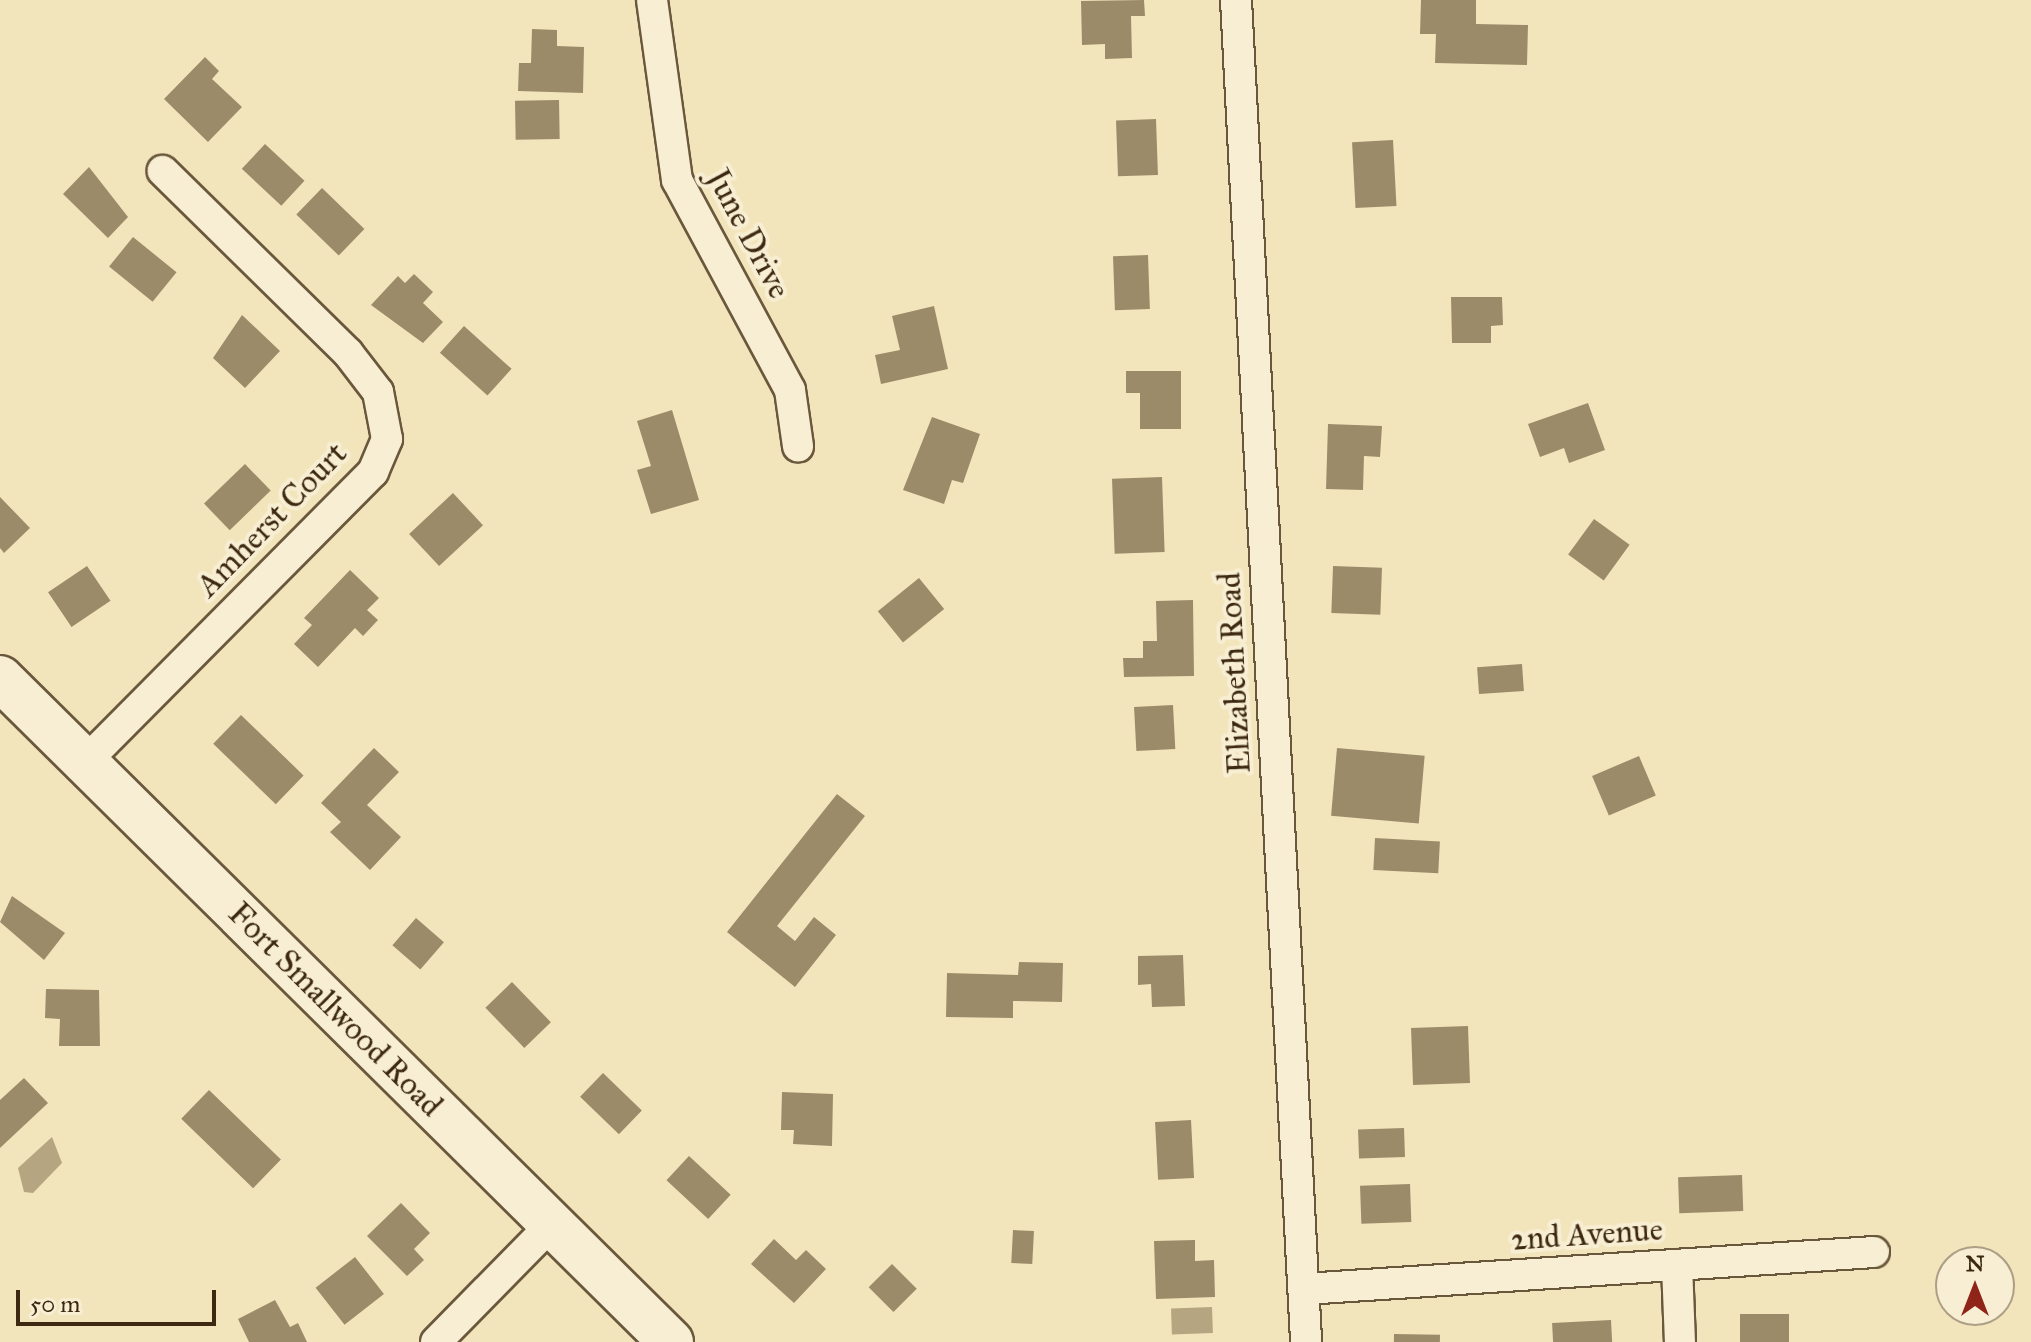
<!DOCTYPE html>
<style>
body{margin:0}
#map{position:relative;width:2031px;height:1342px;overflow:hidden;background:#f3e5bb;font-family:"IM FELL Great Primer",serif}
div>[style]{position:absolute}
.water>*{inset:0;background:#b5a581;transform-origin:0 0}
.building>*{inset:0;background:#9c8b69;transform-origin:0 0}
.roads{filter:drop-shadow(2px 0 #6a583c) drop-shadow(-2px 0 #6a583c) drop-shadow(0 2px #6a583c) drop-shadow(0 -2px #6a583c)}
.minor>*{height:30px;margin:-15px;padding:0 15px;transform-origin:15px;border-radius:15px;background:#f7eed3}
.secondary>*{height:44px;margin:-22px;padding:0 22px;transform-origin:22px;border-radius:22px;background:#f7eed3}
span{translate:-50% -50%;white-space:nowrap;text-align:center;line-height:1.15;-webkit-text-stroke:8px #f7eed3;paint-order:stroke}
.street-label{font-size:32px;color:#3d2911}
.north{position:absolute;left:1935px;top:1246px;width:80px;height:80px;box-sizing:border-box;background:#f7eed3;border:2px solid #ad9f85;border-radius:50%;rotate:0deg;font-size:22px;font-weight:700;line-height:32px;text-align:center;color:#3d2911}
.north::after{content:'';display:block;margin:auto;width:28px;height:36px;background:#8f2418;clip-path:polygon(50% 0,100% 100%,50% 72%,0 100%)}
.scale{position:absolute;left:16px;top:1290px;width:200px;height:36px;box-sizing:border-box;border:4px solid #3d2911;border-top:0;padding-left:10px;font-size:24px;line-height:28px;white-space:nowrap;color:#3d2911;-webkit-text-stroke:6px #f7eed3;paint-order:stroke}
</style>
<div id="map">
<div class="water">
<i style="clip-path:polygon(52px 1137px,62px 1163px,33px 1193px,24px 1192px,18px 1168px)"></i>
<i style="left:1212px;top:1307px;width:26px;height:41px;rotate:88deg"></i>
</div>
<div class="building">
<i style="clip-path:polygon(1144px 0,1145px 16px,1131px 16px,1132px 58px,1105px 59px,1105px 44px,1082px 45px,1081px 1px)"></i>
<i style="clip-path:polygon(1421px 0,1476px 0,1476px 24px,1528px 25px,1527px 65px,1435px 63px,1436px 34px,1420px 34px)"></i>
<i style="clip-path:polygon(532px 29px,557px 30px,557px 46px,584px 47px,583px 93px,518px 91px,519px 63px,531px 63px)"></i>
<i style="clip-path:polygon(205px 57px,219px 71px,212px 79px,242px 107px,208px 142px,164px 99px)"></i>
<i style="left:559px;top:100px;width:39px;height:44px;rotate:89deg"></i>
<i style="left:1156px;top:119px;width:56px;height:40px;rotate:88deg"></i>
<i style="left:1393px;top:140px;width:66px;height:41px;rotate:87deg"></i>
<i style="left:265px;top:144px;width:54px;height:34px;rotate:43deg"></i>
<i style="clip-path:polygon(89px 167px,128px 217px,108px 238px,63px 194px)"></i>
<i style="left:322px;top:188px;width:59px;height:37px;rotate:44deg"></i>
<i style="left:133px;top:237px;width:56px;height:38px;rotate:39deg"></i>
<i style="left:1148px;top:255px;width:54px;height:35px;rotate:88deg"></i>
<i style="clip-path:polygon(414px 274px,433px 292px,423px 303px,443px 322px,423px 343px,371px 305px,398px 276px,405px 283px)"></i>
<i style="clip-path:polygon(1451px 297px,1502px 297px,1503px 325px,1491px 326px,1491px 343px,1452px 343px)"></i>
<i style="clip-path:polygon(934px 306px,948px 369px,881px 384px,875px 355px,900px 350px,892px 316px)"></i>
<i style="clip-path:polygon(242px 315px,280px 351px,245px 388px,213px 358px)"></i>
<i style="left:464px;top:326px;width:64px;height:36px;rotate:42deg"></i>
<i style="clip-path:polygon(1126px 371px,1181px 371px,1181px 429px,1140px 429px,1140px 393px,1126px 393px)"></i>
<i style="clip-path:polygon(1588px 403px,1605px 450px,1569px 463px,1564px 448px,1540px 457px,1528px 424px)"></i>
<i style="clip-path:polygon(672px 410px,699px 500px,651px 514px,637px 470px,651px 466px,637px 421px)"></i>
<i style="clip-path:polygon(932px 417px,980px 434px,963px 483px,952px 480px,944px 504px,903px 490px)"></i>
<i style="clip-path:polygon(1328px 424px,1382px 426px,1380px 457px,1364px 456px,1363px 490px,1326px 489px)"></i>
<i style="left:245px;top:464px;width:37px;height:57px;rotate:46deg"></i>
<i style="left:1162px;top:477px;width:75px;height:50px;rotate:88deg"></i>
<i style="left:453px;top:493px;width:44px;height:60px;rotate:47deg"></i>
<i style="clip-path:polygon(0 497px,30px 528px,4px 553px,0 548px)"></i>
<i style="left:1594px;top:519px;width:44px;height:44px;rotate:36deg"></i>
<i style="left:87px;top:566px;width:42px;height:47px;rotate:56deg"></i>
<i style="left:1333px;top:566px;width:49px;height:47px;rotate:2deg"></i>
<i style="clip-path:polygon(350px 570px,379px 598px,367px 610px,378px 620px,363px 636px,355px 628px,318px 667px,294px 644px,312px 625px,304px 618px)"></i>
<i style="left:919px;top:578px;width:40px;height:53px;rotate:51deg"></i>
<i style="clip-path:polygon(1193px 600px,1194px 676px,1124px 677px,1123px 658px,1143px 658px,1143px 641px,1157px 641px,1156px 601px)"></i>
<i style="left:1522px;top:664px;width:27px;height:45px;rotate:86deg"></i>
<i style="left:1173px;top:705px;width:44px;height:39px;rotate:87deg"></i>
<i style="left:241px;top:715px;width:87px;height:40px;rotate:44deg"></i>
<i style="clip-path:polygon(374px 748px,399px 772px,367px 805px,401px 837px,370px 870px,330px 832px,341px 822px,321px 803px)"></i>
<i style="left:1337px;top:748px;width:88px;height:68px;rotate:5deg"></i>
<i style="left:1639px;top:756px;width:43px;height:51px;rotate:67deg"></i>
<i style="clip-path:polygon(837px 794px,865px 816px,777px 926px,795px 941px,814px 917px,836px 935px,795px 987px,727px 932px)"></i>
<i style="left:1375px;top:838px;width:65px;height:32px;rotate:3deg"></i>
<i style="clip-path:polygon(12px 896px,65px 933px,44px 960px,0 922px)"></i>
<i style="left:416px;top:918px;width:37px;height:36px;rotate:41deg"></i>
<i style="clip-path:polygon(1183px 955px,1185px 1006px,1152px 1007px,1151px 984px,1138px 985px,1138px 956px)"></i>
<i style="clip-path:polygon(1019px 962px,1063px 963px,1062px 1002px,1013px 1001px,1013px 1018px,946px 1017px,947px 973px,1018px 975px)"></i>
<i style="left:512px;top:982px;width:56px;height:37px;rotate:46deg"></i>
<i style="clip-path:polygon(46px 989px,99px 990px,100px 1046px,59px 1046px,60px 1019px,45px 1018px)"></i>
<i style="left:1468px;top:1026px;width:57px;height:57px;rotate:88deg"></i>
<i style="left:603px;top:1073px;width:54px;height:33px;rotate:44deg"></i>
<i style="clip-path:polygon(24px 1078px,48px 1103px,0 1148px,0 1100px)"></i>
<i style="left:209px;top:1090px;width:100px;height:40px;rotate:44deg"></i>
<i style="clip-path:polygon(782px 1092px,833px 1094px,832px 1146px,793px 1144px,794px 1130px,781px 1130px)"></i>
<i style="left:1191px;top:1120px;width:58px;height:36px;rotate:87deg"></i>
<i style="left:1404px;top:1128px;width:29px;height:46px;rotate:88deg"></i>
<i style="left:689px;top:1156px;width:57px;height:33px;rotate:43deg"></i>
<i style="left:1742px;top:1175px;width:36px;height:64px;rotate:88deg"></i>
<i style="left:1410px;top:1184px;width:38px;height:50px;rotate:88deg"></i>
<i style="clip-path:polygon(401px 1203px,430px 1233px,414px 1249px,424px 1260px,407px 1276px,367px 1236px)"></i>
<i style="left:1013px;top:1230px;width:21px;height:33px;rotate:3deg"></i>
<i style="clip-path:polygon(774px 1239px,796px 1260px,806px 1250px,826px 1269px,794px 1303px,751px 1264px)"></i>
<i style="clip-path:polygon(1195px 1240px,1195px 1261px,1214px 1260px,1215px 1297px,1156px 1299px,1154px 1241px)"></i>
<i style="left:355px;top:1257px;width:47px;height:50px;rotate:52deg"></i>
<i style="left:892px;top:1264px;width:35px;height:33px;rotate:45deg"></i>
<i style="clip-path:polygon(275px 1300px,290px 1327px,298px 1323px,307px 1342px,249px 1342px,238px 1319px)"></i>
<i style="left:1789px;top:1314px;width:28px;height:49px;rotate:90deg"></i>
<i style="left:1611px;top:1320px;width:22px;height:59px;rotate:87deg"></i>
<i style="left:1394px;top:1334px;width:46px;height:8px;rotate:1deg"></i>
</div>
<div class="roads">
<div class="minor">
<i style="left:652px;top:0;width:182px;rotate:82.1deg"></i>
<i style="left:677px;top:180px;width:238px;rotate:61.7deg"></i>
<i style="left:790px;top:390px;width:57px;rotate:81.9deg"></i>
<i style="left:1236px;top:0;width:1344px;rotate:87.01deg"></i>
<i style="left:85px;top:762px;width:409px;rotate:-45.2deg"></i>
<i style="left:373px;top:472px;width:36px;rotate:-67deg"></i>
<i style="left:387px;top:439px;width:48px;rotate:-100.8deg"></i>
<i style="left:378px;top:392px;width:49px;rotate:-127.6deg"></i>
<i style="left:348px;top:353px;width:260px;rotate:-135.5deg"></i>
<i style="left:1677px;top:1265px;width:77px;rotate:87.8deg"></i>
<i style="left:1304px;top:1289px;width:571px;rotate:-3.71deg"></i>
<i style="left:436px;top:1342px;width:164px;rotate:-45.5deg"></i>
</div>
<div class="secondary">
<i style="left:0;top:678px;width:944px;rotate:44.7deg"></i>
</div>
</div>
<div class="street-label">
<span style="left:748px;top:234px;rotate:62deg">June Drive</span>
<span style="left:272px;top:520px;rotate:-46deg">Amherst Court</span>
<span style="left:1235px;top:673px;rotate:-93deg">Elizabeth Road</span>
<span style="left:335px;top:1010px;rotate:45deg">Fort Smallwood Road</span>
<span style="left:1587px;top:1235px;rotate:-4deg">2nd Avenue</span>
</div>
<div class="north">N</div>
<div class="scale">50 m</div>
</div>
